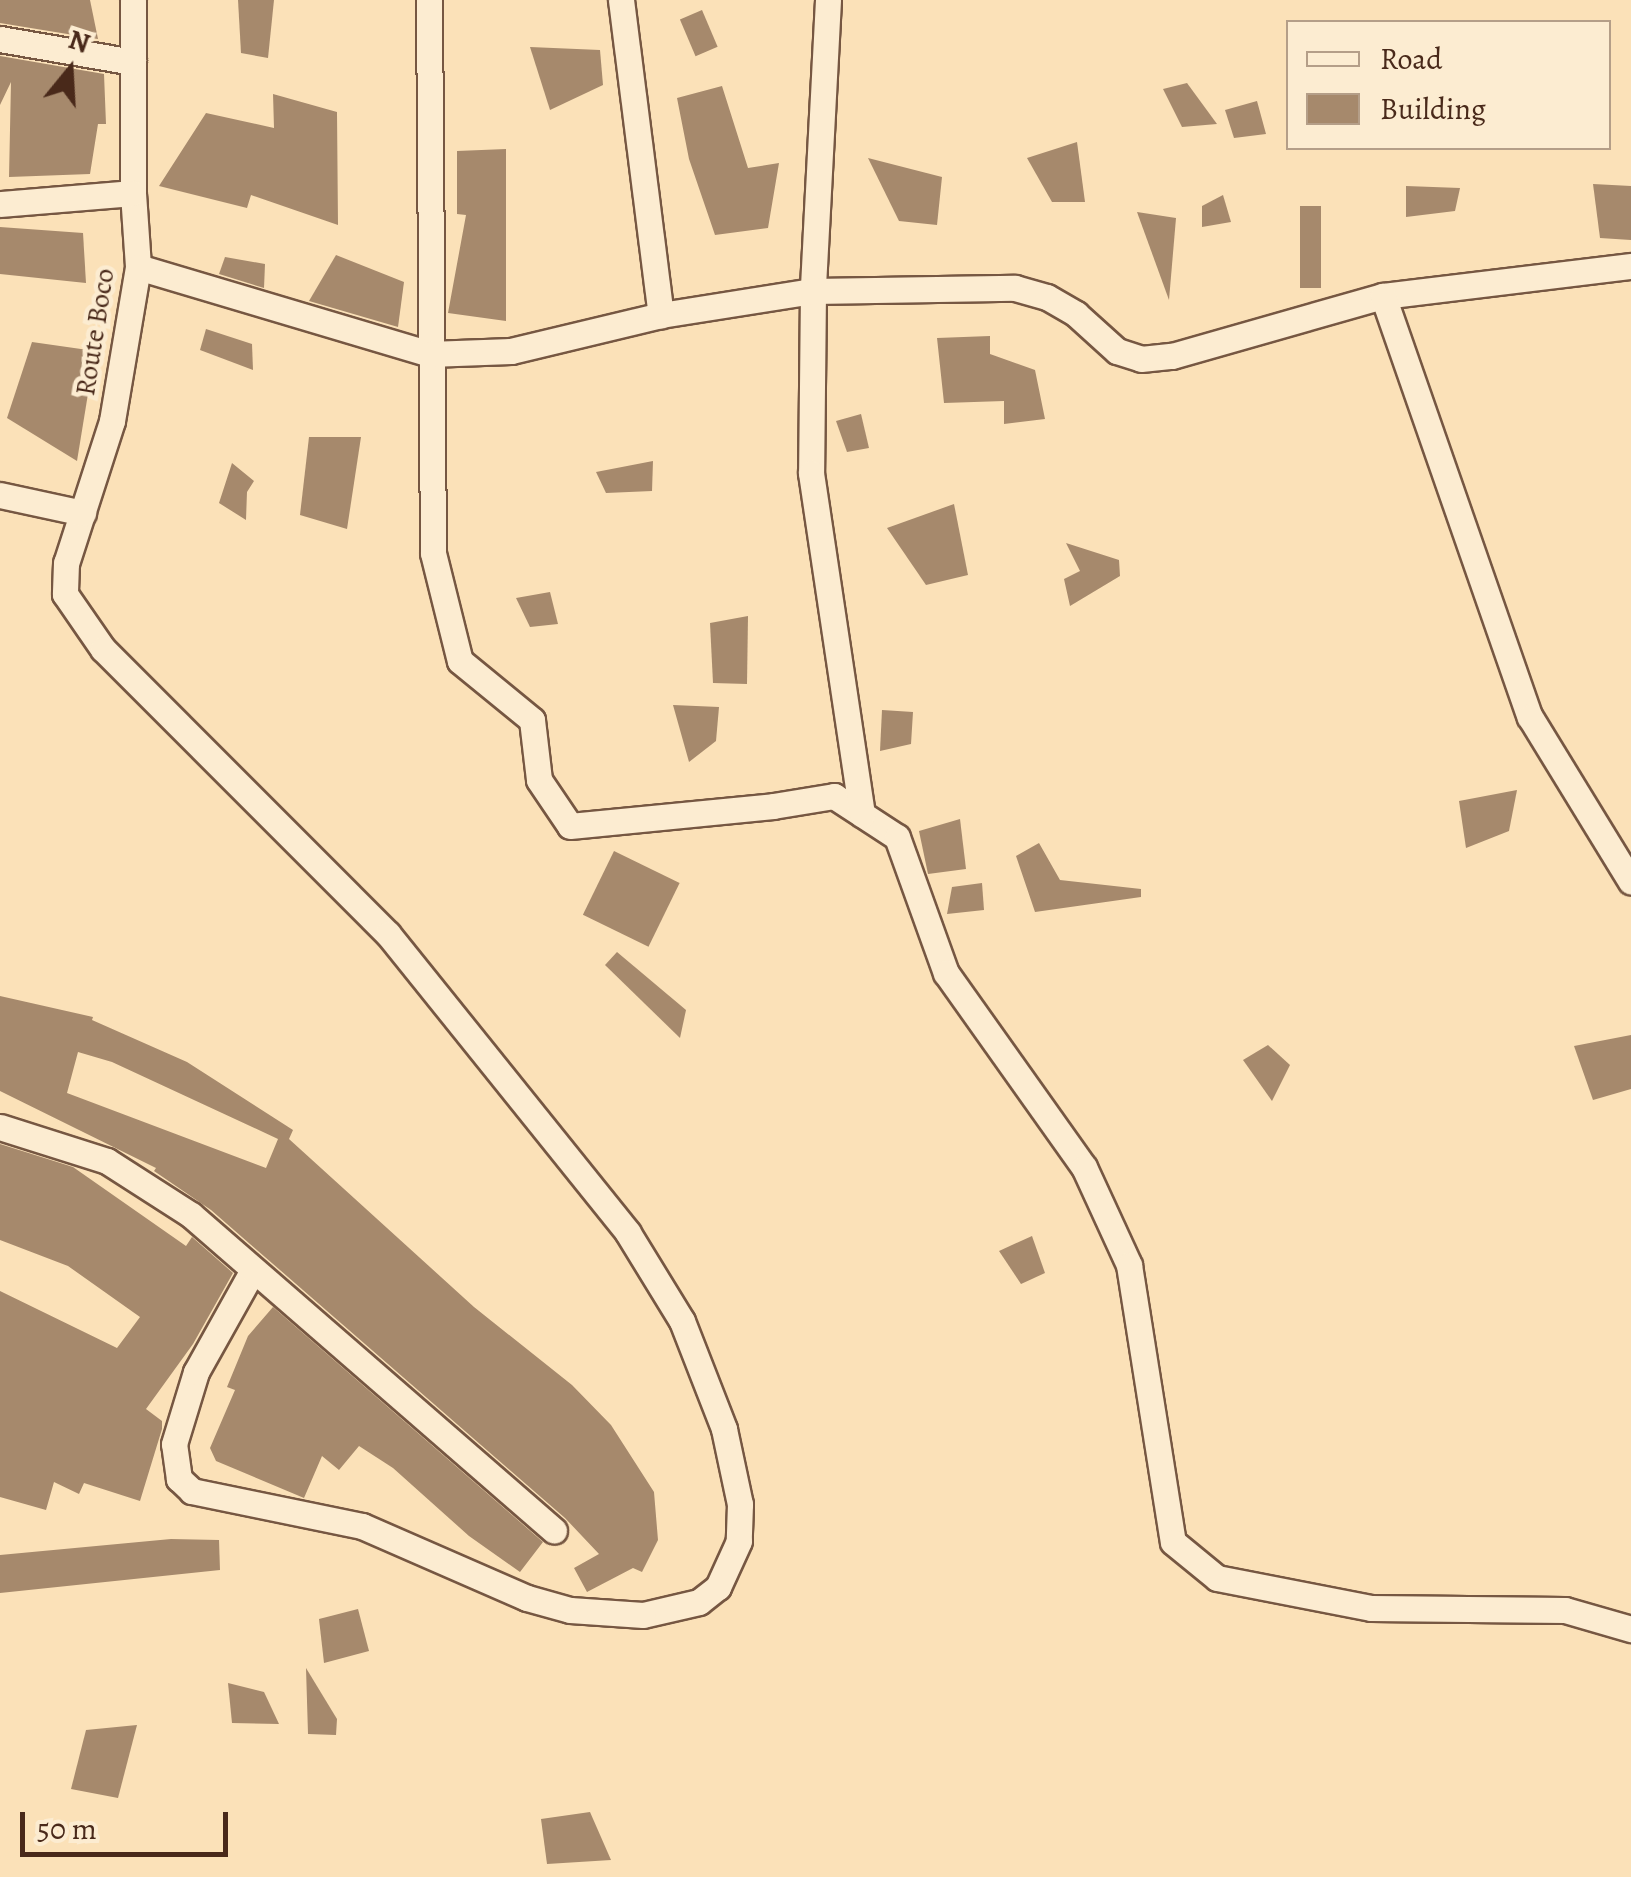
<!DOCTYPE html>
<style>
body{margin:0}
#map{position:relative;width:1631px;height:1877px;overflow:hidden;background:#fbe1b8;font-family:Alegreya,serif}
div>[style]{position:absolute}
.building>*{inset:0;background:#a6896c;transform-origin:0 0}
.roads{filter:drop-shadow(2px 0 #765742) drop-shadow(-2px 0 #765742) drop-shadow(0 2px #765742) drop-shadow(0 -2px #765742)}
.minor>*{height:25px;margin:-12.5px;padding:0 12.5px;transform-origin:12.5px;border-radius:12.5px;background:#fcecd1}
span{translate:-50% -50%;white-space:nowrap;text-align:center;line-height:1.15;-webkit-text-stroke:9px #fcecd1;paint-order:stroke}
.street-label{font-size:28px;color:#49291a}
.legend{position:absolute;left:1286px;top:20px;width:325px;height:130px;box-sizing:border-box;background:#fcecd1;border:2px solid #b49e88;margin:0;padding:12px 18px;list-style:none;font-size:30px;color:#49291a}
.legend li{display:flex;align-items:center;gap:20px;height:50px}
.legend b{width:50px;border:2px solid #b49e88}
.north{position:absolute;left:20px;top:20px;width:100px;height:100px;-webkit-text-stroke:8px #fcecd1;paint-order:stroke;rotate:18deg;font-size:28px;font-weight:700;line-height:40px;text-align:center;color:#49291a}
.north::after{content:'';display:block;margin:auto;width:35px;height:45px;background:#49291a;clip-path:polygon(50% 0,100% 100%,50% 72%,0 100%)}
.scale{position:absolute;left:20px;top:1812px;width:208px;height:45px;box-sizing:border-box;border:5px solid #49291a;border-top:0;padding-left:12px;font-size:30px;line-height:35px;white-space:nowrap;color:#49291a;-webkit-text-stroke:8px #fcecd1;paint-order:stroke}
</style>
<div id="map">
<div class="building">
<i style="clip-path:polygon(0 0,90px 0,98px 39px,0 23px)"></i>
<i style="clip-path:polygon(238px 0,274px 0,268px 58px,241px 53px)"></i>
<i style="left:702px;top:10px;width:40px;height:24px;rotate:67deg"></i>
<i style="clip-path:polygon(530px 47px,600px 50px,603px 85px,550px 110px)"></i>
<i style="clip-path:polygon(0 56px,104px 74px,106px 124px,98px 124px,90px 174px,9px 177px,11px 82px,0 105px)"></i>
<i style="clip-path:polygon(1187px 83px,1217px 124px,1182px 127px,1163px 89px)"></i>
<i style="clip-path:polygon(722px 86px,748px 168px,779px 163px,768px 228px,715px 235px,689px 159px,677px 98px)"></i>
<i style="clip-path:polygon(273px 94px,337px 112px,338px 225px,251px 195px,247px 208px,159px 186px,206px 113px,274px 128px)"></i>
<i style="clip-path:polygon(1257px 101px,1266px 134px,1234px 138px,1225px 110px)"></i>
<i style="clip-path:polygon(1077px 142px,1085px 202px,1052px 202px,1027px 158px)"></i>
<i style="clip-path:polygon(506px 149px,506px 321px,448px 313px,466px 215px,457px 214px,457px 151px)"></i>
<i style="clip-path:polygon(868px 158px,942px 177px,937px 225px,899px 221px)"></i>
<i style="clip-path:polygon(1593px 184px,1631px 186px,1631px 240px,1600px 238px)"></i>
<i style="clip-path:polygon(1406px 186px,1460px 188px,1455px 211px,1406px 217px)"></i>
<i style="clip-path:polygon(1223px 195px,1231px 222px,1202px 227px,1202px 206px)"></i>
<i style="left:1300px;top:206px;width:21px;height:82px"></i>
<i style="clip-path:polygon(1137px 212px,1176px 218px,1169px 300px)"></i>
<i style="clip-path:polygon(0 227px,83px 233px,86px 283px,0 274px)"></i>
<i style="clip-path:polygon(336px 255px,404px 282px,398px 327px,309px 301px)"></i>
<i style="clip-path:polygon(225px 257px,265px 264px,264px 288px,219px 274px)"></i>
<i style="clip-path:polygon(206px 329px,252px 344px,253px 370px,200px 350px)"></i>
<i style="clip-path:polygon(990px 336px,990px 354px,1035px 370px,1045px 419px,1004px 424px,1004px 401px,944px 403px,937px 338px)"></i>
<i style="clip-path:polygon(32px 342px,95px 351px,77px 461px,7px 418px)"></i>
<i style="clip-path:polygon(861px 414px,869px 448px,847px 452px,836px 421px)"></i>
<i style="clip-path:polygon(309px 437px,361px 437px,347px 529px,300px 515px)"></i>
<i style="clip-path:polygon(653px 461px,652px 491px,606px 493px,596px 472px)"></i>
<i style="clip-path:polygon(232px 463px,254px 481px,247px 492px,246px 520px,219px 503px)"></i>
<i style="clip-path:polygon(954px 504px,968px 575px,926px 585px,887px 528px)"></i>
<i style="clip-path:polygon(1066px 543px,1119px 560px,1120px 576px,1070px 606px,1064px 579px,1080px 571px)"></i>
<i style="clip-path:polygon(550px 592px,558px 624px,530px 627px,516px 598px)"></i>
<i style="clip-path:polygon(748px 616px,747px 684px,713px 683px,710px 623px)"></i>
<i style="clip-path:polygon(673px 705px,719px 707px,716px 741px,689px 762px)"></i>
<i style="clip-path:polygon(882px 710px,913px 712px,911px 744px,880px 751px)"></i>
<i style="clip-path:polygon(1517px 790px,1509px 831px,1466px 848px,1459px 801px)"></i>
<i style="clip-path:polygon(960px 819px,966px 869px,928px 874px,919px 831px)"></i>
<i style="clip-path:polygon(1039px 843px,1060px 880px,1141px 889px,1141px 897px,1035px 912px,1016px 856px)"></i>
<i style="left:614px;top:851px;width:73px;height:71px;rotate:26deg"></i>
<i style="clip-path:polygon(982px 883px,984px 910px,947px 914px,952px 887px)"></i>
<i style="clip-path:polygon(617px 952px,686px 1010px,680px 1038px,605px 965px)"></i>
<i style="clip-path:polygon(evenodd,0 996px,93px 1017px,92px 1020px,187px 1062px,293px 1130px,289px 1139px,474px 1307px,572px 1385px,611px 1425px,654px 1492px,658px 1540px,642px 1572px,633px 1568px,587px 1592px,574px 1568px,599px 1554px,565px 1518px,211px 1210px,154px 1171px,156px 1168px,0 1091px,0 996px,78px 1052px,112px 1062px,278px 1139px,266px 1168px,67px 1093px,78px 1052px)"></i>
<i style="clip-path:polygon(1631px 1035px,1631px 1089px,1593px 1100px,1574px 1046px)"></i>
<i style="clip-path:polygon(1268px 1045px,1290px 1065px,1272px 1101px,1243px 1060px)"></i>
<i style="clip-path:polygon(0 1144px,73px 1167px,186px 1246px,192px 1237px,233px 1273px,193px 1344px,146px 1409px,162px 1421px,162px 1429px,140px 1501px,84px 1483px,79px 1494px,54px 1482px,46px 1510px,0 1497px,0 1291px,117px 1348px,140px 1317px,68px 1266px,0 1240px)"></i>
<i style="clip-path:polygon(1032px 1236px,1045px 1273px,1021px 1284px,999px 1251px)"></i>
<i style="clip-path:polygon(273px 1307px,543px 1542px,520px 1572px,469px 1536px,393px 1468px,359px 1446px,339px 1470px,322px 1456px,304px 1498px,216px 1461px,210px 1448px,235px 1390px,227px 1387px,248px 1336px)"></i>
<i style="clip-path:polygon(171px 1539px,219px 1540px,220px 1570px,0 1593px,0 1555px)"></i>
<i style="clip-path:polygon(358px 1609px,369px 1651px,324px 1663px,319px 1619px)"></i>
<i style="clip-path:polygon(306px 1668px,337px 1719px,336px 1735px,308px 1734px)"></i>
<i style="clip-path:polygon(228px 1683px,264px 1692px,279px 1724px,232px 1723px)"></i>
<i style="clip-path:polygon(137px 1725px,118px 1798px,71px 1789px,86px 1730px)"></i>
<i style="clip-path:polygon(590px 1812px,611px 1860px,547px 1864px,541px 1819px)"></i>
</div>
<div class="roads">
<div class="minor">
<i style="left:133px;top:0;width:193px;rotate:90deg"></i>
<i style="left:133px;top:193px;width:74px;rotate:86.1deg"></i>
<i style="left:138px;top:267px;width:156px;rotate:99.6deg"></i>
<i style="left:112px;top:421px;width:149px;rotate:107.9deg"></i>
<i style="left:66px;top:563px;width:31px;rotate:92deg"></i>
<i style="left:65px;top:594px;width:67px;rotate:55.4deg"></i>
<i style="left:103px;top:649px;width:403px;rotate:45deg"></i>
<i style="left:388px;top:934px;width:383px;rotate:51.2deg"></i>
<i style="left:628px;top:1233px;width:103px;rotate:58.5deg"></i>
<i style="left:682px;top:1321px;width:116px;rotate:68.7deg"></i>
<i style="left:724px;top:1429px;width:77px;rotate:78deg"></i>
<i style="left:740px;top:1504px;width:37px;rotate:92deg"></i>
<i style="left:739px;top:1541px;width:51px;rotate:114.5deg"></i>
<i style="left:718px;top:1587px;width:24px;rotate:142deg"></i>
<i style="left:699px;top:1602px;width:57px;rotate:166.9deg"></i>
<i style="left:643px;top:1615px;width:73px;rotate:-176.1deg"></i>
<i style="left:570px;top:1610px;width:45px;rotate:-164.4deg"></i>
<i style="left:527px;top:1598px;width:180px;rotate:-156.4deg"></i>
<i style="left:362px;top:1526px;width:174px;rotate:-168.4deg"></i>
<i style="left:192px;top:1491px;width:18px;rotate:-137deg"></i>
<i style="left:179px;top:1479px;width:35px;rotate:-98deg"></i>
<i style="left:174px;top:1444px;width:75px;rotate:-73deg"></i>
<i style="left:196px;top:1372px;width:117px;rotate:-60.8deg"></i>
<i style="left:429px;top:0;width:553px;rotate:89.59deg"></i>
<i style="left:433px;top:553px;width:111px;rotate:76deg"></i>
<i style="left:460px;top:661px;width:93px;rotate:39.3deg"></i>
<i style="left:532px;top:720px;width:60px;rotate:83.3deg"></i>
<i style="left:539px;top:780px;width:55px;rotate:56deg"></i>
<i style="left:570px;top:826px;width:204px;rotate:-5.6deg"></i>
<i style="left:773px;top:806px;width:62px;rotate:-9.3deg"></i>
<i style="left:834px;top:796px;width:75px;rotate:33.1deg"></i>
<i style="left:897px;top:837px;width:145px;rotate:70.2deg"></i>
<i style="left:946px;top:973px;width:238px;rotate:54.6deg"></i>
<i style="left:1084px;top:1167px;width:108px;rotate:65.3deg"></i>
<i style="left:1129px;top:1265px;width:280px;rotate:81deg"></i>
<i style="left:1173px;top:1542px;width:57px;rotate:39.3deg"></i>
<i style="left:1217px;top:1578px;width:157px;rotate:11deg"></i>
<i style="left:1371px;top:1608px;width:194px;rotate:0.6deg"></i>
<i style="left:1565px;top:1610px;width:69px;rotate:16.1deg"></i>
<i style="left:621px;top:0;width:318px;rotate:82.8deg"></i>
<i style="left:828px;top:0;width:291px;rotate:93deg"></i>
<i style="left:813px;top:291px;width:182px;rotate:90.6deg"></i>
<i style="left:811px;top:473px;width:345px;rotate:81.5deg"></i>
<i style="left:0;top:39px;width:135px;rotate:9.8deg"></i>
<i style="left:0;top:204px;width:133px;rotate:-4.7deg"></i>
<i style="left:138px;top:267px;width:304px;rotate:16.6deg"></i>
<i style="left:429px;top:354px;width:82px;rotate:-2.1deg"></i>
<i style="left:511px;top:351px;width:154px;rotate:-13.5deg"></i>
<i style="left:661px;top:315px;width:154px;rotate:-9deg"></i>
<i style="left:813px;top:291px;width:202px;rotate:-0.9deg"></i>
<i style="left:1015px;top:288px;width:33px;rotate:16deg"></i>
<i style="left:1047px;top:297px;width:34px;rotate:30deg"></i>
<i style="left:1076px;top:314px;width:55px;rotate:42.1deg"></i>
<i style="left:1117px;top:351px;width:25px;rotate:18deg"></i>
<i style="left:1141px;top:359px;width:31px;rotate:-6deg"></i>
<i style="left:1172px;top:356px;width:219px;rotate:-15.9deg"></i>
<i style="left:1383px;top:296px;width:250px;rotate:-6.9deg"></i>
<i style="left:1383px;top:296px;width:446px;rotate:70.8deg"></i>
<i style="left:1530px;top:717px;width:193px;rotate:58.5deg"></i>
<i style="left:0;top:495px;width:85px;rotate:12.2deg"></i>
<i style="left:0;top:1127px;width:112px;rotate:17.6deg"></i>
<i style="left:107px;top:1161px;width:100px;rotate:32.7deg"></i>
<i style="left:191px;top:1215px;width:481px;rotate:41deg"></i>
</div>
</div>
<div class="street-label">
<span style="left:95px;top:332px;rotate:-81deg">Route Boco</span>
</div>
<ul class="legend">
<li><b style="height:12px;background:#fcecd1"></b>Road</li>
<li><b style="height:28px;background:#a6896c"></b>Building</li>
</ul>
<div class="north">N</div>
<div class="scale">50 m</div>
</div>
